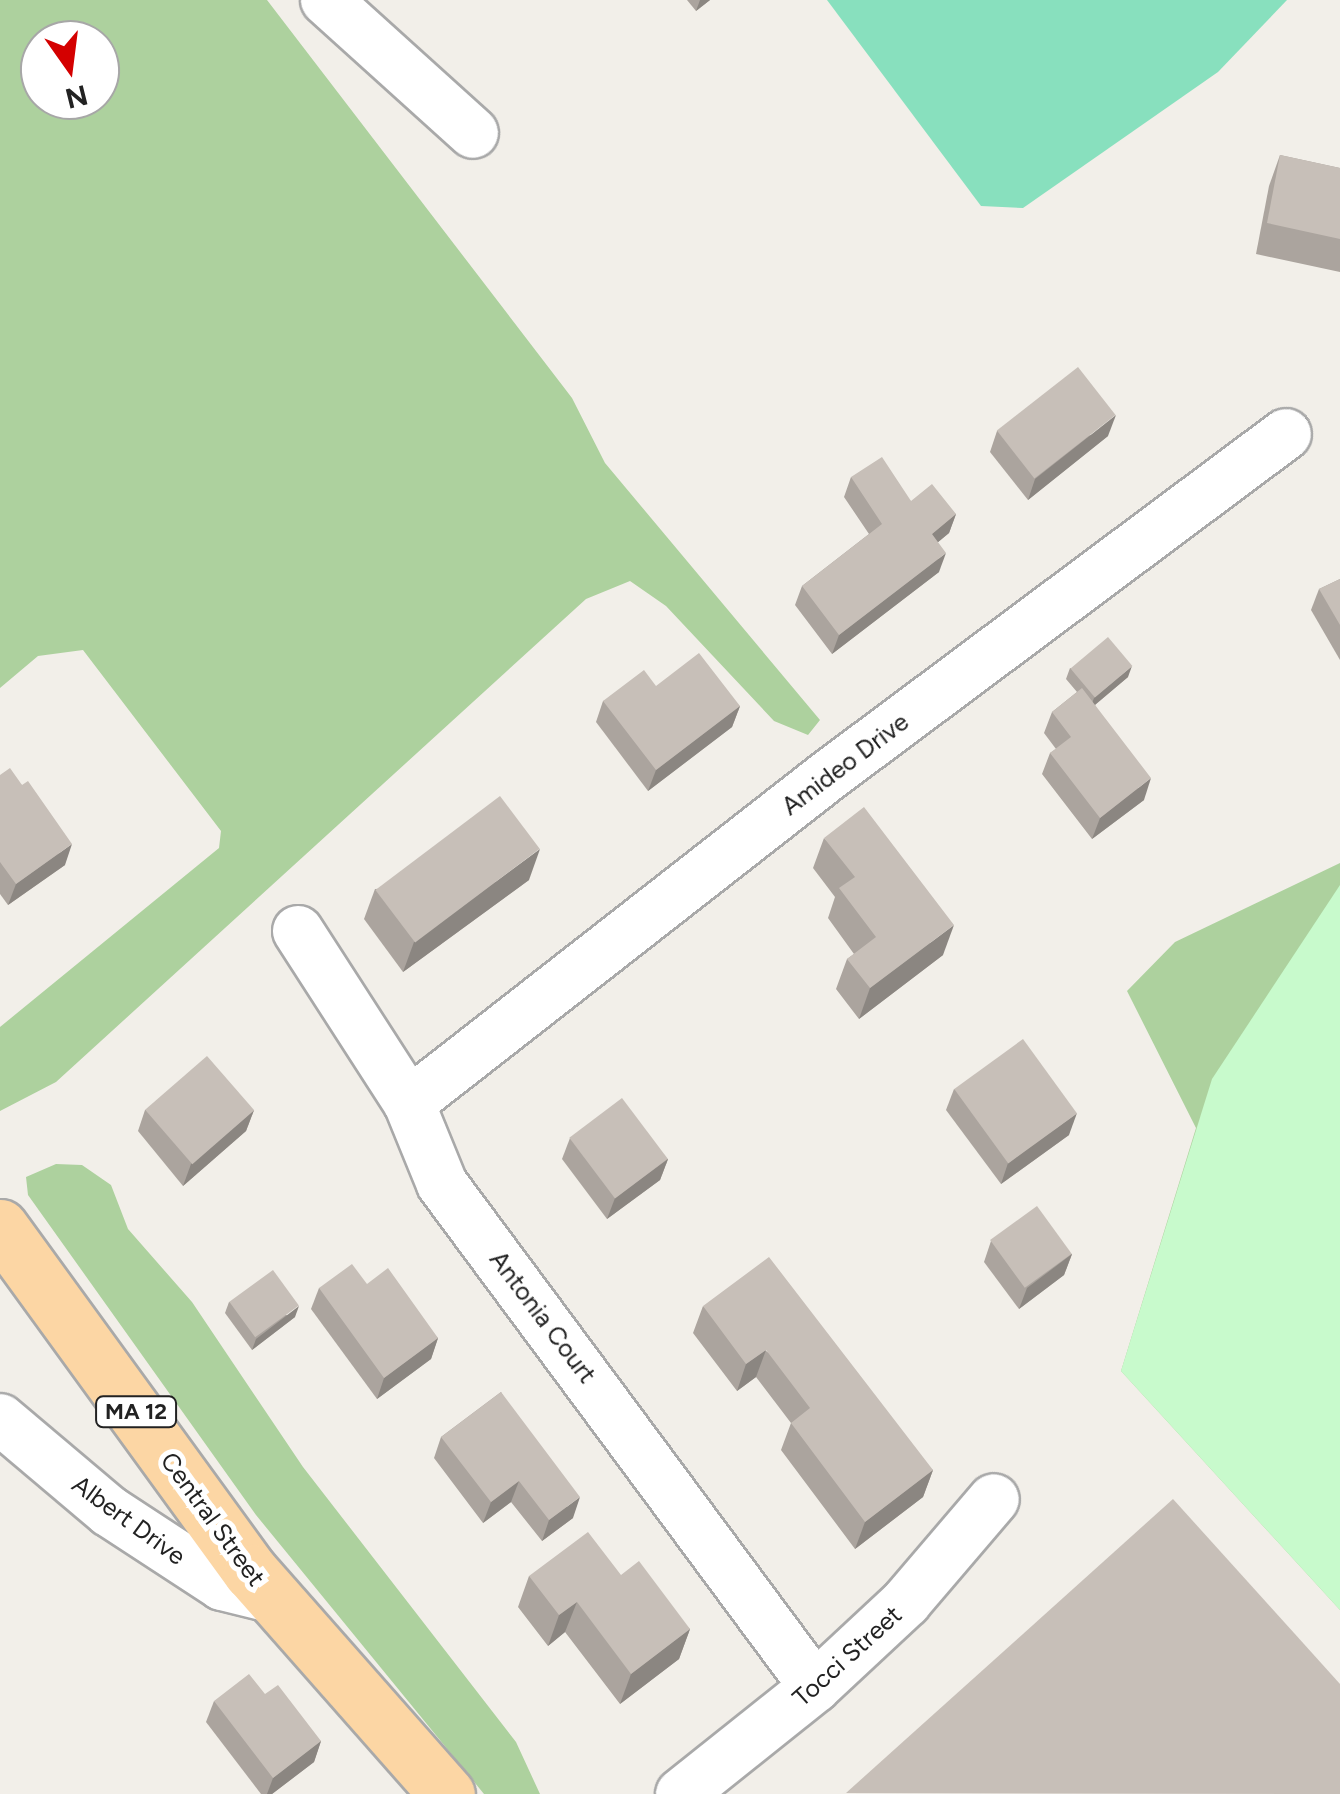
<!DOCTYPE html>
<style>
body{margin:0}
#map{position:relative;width:1340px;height:1794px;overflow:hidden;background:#f2efe9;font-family:Figtree,sans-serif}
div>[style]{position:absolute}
.forest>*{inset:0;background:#add19e}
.park>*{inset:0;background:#c8facc}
.pitch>*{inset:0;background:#88e0be}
.roads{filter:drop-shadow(2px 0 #a9a9a9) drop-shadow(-2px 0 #a9a9a9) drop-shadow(0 2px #a9a9a9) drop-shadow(0 -2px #a9a9a9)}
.minor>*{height:50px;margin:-25px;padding:0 25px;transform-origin:25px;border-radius:25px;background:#fff}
.major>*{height:55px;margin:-27.5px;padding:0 27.5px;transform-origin:27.5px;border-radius:27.5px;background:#fcd6a4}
.wall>*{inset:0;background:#aba49e}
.shaded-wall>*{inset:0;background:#8b8681}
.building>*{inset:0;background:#c7bfb8;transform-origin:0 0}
span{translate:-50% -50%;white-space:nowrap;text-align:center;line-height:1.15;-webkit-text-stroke:10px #fff;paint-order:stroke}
.shield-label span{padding:2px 8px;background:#fff;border:2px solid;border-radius:8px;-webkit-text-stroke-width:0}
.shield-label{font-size:22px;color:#222;font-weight:700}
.street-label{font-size:25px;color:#222}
.north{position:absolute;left:20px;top:20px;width:100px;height:100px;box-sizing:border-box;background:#fff;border:2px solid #a7a7a7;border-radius:50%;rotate:166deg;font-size:28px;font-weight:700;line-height:40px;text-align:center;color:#222}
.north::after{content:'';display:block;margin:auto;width:35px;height:45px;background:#d40000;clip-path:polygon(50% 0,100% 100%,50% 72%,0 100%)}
</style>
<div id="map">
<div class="forest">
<i style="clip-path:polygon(evenodd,0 0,267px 0,572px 398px,605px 463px,820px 720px,808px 735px,774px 721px,666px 606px,630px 581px,586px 599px,56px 1082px,0 1111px,0 1027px,219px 848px,221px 831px,83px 650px,38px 656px,0 688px,0 0,40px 40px,100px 40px,100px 100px,40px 100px,40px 40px)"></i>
<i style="clip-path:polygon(1340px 863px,1340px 1610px,1121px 1371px,1196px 1128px,1127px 991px,1175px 942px)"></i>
<i style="clip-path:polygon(56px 1164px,82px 1165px,111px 1185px,128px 1229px,192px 1302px,303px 1467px,516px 1742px,540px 1794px,484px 1794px,256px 1515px,28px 1195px,26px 1177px)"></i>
</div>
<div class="park">
<i style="clip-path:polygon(1340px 885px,1340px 1610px,1121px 1371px,1212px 1079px)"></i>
</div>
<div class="pitch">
<i style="clip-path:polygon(827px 0,1287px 0,1218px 72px,1023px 208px,981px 206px)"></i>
</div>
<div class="roads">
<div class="minor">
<i style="left:326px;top:0;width:198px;rotate:42.1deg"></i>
<i style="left:298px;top:931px;width:205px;rotate:57.2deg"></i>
<i style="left:409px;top:1103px;width:87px;rotate:67.8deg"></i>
<i style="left:442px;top:1184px;width:626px;rotate:53.44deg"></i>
<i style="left:409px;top:1103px;width:533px;rotate:-37.99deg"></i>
<i style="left:829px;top:775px;width:570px;rotate:-36.73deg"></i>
<i style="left:0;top:1419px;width:143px;rotate:40.2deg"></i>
<i style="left:109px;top:1511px;width:135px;rotate:33.2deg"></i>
<i style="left:222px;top:1585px;width:50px;rotate:13.8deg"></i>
<i style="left:681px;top:1794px;width:171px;rotate:-38.6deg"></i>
<i style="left:815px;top:1687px;width:125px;rotate:-43deg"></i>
<i style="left:906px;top:1602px;width:135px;rotate:-49.5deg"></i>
</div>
<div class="major">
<i style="left:0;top:1227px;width:427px;rotate:54deg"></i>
<i style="left:251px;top:1572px;width:296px;rotate:48.6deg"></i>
</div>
</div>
<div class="wall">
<i style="clip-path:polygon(687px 0,710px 0,696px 11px)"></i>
<i style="clip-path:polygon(1280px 155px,1340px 168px,1340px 272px,1256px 254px,1269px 186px)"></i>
<i style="clip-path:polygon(997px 431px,1108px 436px,1028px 500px,990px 452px)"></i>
<i style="clip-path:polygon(851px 477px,911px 501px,956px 514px,949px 533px,938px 542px,939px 572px,832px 654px,795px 605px,802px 586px,869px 534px,844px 497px)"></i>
<i style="clip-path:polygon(1340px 579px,1340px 660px,1311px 610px,1319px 589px)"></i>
<i style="clip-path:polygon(1070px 668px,1128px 677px,1095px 705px,1144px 800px,1092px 839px,1042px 774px,1050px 753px,1056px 749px,1044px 733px,1052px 712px,1077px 692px,1066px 679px)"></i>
<i style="clip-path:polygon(656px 686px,740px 706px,732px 727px,648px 791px,596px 722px,603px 701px)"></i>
<i style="clip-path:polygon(0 775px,22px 785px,65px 865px,8px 905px,0 894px)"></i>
<i style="clip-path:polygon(824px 838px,943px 955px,859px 1019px,836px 989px,847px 959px,854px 954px,828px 918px,835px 897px,813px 868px)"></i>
<i style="clip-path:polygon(529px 880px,403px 972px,364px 919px,375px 889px)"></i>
<i style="clip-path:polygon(954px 1089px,1069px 1135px,1001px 1184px,946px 1110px)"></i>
<i style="clip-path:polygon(145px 1110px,254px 1110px,246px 1131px,183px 1186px,138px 1131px)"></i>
<i style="clip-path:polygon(570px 1138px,668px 1159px,660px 1180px,607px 1219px,562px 1159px)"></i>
<i style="clip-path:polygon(991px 1241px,1072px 1254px,1064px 1275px,1019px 1309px,984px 1262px)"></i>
<i style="clip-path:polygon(367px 1284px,438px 1338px,431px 1359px,377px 1399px,311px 1309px,319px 1288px)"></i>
<i style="clip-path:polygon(229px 1302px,295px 1317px,252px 1350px,225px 1313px)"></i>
<i style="clip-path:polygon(703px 1306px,933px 1470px,923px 1497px,855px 1549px,781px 1450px,791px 1423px,756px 1377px,737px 1391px,693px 1333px)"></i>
<i style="clip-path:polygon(501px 1392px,573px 1518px,542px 1541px,511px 1502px,483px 1523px,434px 1458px,441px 1437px)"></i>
<i style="clip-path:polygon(621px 1575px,690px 1629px,679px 1659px,620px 1704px,565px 1632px,548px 1646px,518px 1607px,529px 1576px)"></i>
<i style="clip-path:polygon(214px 1701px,321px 1741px,314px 1762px,272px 1794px,261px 1794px,206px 1722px)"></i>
</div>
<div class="shaded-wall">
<i style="clip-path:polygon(700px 0,710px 0,696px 11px)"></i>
<i style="clip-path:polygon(1116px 415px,1108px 436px,1028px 500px,1035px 479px)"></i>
<i style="clip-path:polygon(956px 514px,949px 533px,925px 553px,932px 534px)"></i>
<i style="clip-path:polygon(946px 553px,939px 572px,832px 654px,839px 635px)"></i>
<i style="clip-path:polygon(1132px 666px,1128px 677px,1090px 709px,1094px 698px)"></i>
<i style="clip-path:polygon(740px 706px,732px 727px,648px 791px,656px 770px)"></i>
<i style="clip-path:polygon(1151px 778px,1144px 800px,1092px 839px,1100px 818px)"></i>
<i style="clip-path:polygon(72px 844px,65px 865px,8px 905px,16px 884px)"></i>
<i style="clip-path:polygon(540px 849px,529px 880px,403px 972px,414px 942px)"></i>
<i style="clip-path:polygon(954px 925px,943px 955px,859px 1019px,870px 988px)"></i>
<i style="clip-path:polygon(254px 1110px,246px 1131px,183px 1186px,191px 1164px)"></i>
<i style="clip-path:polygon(1077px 1113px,1069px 1135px,1001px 1184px,1008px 1163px)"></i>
<i style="clip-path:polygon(668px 1159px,660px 1180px,607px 1219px,615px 1198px)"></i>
<i style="clip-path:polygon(1072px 1254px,1064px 1275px,1019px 1309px,1027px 1288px)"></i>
<i style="clip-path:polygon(299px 1306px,295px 1317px,252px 1350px,256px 1339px)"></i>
<i style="clip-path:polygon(438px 1338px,431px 1359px,377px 1399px,384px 1378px)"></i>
<i style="clip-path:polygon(766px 1350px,756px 1377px,737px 1391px,746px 1364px)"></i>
<i style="clip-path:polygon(933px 1470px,923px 1497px,855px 1549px,865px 1522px)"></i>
<i style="clip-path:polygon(519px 1481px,511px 1502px,483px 1523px,491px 1502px)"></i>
<i style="clip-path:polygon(580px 1497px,573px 1518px,542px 1541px,549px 1520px)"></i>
<i style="clip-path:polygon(577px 1602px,565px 1632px,548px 1646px,559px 1615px)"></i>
<i style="clip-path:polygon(690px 1629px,679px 1659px,620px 1704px,631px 1674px)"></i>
<i style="clip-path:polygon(321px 1741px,314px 1762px,272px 1794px,267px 1794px,273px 1778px)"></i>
</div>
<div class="building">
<i style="clip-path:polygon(1280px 155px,1340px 168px,1340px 239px,1267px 223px)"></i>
<i style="left:1078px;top:367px;width:61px;height:103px;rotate:52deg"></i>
<i style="clip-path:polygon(882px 457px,911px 501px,932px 484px,956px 514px,932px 534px,946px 553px,839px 635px,802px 586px,882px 524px,851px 477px)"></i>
<i style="clip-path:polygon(1340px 579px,1340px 625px,1319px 589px)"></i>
<i style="left:1108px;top:637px;width:38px;height:49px;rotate:50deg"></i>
<i style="clip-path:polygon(699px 653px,740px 706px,656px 770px,603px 701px,644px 670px,656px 686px)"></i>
<i style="clip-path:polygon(1082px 688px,1151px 778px,1100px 818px,1050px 753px,1071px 737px,1052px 712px)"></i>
<i style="clip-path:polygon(10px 768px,22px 785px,28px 781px,72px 844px,16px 884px,0 862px,0 775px)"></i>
<i style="left:500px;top:796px;width:66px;height:156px;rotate:53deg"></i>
<i style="clip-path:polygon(864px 807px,954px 925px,870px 988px,847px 959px,876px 937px,839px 888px,855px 877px,824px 838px)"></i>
<i style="left:1023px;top:1039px;width:92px;height:85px;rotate:54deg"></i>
<i style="left:207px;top:1056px;width:72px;height:82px;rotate:49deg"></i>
<i style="left:622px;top:1098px;width:76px;height:66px;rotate:53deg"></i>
<i style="left:1037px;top:1206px;width:59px;height:58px;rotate:54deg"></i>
<i style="clip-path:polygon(769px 1257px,933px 1470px,865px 1522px,791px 1423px,810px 1408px,766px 1350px,746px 1364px,703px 1306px)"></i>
<i style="clip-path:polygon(352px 1264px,367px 1284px,388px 1268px,438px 1338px,384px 1378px,319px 1288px)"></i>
<i style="left:273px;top:1270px;width:44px;height:54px;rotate:54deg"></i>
<i style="clip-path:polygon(501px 1392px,580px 1497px,549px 1520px,519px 1481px,491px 1502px,441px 1437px)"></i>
<i style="clip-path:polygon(1173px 1499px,1340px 1684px,1340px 1794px,846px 1793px)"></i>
<i style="clip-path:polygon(588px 1532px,621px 1575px,639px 1561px,690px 1629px,631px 1674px,577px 1602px,559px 1615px,529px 1576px)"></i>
<i style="clip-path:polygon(249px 1674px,265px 1694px,278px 1685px,321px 1741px,273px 1778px,214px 1701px)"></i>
</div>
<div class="shield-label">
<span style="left:136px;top:1412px">MA 12</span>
</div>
<div class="street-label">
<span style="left:845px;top:764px;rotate:-37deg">Amideo Drive</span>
<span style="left:543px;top:1317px;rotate:53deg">Antonia Court</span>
<span style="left:213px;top:1519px;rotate:54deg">Central Street</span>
<span style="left:129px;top:1520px;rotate:36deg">Albert Drive</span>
<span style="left:847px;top:1656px;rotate:-42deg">Tocci Street</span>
</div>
<div class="north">N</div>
</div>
